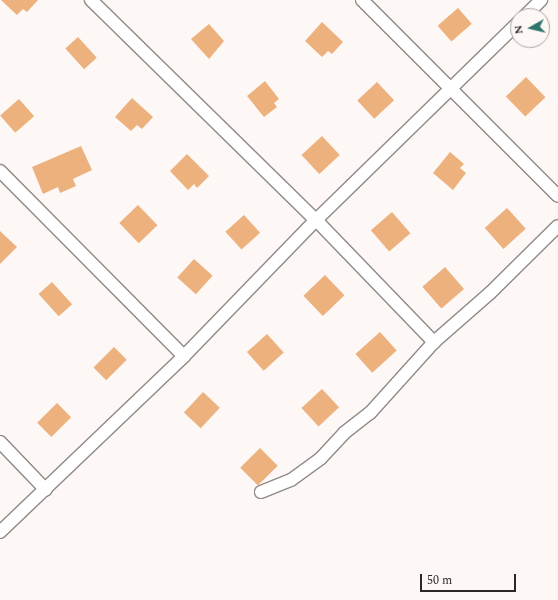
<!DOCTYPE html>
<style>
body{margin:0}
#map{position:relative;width:558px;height:600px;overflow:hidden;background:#fdf7f5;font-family:Spectral,serif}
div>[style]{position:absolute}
.building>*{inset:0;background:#ecb17c;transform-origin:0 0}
.roads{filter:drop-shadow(1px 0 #908b89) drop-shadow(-1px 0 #908b89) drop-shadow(0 1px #908b89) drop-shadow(0 -1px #908b89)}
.minor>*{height:12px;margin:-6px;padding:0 6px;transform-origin:6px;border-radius:6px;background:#fff}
span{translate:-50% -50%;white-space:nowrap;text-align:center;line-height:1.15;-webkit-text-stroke:3.5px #fdf7f5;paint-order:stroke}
.north{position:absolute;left:510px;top:8px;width:40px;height:40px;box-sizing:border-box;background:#fdf7f5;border:1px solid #a9a5a3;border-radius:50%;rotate:262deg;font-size:11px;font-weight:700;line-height:16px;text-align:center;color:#2b2928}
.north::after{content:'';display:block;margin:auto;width:14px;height:18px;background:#2f756b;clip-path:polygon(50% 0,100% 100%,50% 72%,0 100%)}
.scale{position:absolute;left:420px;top:574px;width:96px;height:18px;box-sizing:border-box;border:2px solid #2b2928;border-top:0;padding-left:5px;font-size:12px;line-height:14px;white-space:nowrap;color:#2b2928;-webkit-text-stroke:3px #fdf7f5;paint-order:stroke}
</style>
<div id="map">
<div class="building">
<i style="clip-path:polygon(1px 0,38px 0,27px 12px,23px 9px,17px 15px)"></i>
<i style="left:458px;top:8px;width:21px;height:27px;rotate:49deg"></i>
<i style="clip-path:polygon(322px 22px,343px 42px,332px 54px,328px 51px,322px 57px,305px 41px)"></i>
<i style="clip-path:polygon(209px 24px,224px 41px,209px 59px,191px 39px)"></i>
<i style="left:78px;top:37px;width:28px;height:17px;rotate:48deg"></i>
<i style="left:526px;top:77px;width:28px;height:28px;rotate:46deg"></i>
<i style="clip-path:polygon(265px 81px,279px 99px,274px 103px,277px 107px,264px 117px,247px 96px)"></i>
<i style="left:377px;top:82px;width:25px;height:27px;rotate:47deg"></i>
<i style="clip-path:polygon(132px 98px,153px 117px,142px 129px,137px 125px,131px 131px,115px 117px)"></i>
<i style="left:19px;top:99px;width:23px;height:25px;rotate:49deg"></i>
<i style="left:322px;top:136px;width:26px;height:28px;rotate:47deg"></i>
<i style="clip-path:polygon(81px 146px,92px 170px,73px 179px,76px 186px,60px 193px,58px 187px,43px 194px,32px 167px)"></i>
<i style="clip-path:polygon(450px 152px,464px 164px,460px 168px,466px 173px,453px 190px,433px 173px)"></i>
<i style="clip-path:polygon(187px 154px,209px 176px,197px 188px,194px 184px,188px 190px,170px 171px)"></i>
<i style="left:138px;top:205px;width:28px;height:26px;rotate:46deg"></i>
<i style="left:507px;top:208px;width:28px;height:30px;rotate:48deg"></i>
<i style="left:392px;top:212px;width:28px;height:28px;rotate:49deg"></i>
<i style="left:244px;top:215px;width:24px;height:25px;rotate:48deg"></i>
<i style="clip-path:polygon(0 231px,17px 247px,0 264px)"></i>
<i style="left:194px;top:259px;width:25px;height:25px;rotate:42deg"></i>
<i style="left:445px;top:267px;width:29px;height:30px;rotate:49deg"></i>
<i style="left:325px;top:275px;width:28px;height:30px;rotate:46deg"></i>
<i style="left:52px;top:282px;width:30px;height:18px;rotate:48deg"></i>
<i style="left:380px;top:332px;width:25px;height:33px;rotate:48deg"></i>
<i style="left:267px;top:334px;width:25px;height:27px;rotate:48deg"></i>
<i style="left:114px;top:347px;width:18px;height:29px;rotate:45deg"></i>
<i style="left:322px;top:389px;width:25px;height:28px;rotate:47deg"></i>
<i style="left:203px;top:392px;width:23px;height:28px;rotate:43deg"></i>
<i style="left:57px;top:403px;width:20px;height:28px;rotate:45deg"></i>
<i style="left:260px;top:448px;width:25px;height:28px;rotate:45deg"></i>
</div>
<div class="roads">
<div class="minor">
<i style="left:91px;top:0;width:315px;rotate:44.4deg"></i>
<i style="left:316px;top:220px;width:170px;rotate:46deg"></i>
<i style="left:362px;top:0;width:277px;rotate:45deg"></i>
<i style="left:525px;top:16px;width:23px;rotate:-45deg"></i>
<i style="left:0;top:171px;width:261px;rotate:45.2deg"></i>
<i style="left:0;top:442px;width:66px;rotate:46.2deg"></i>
<i style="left:261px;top:492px;width:32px;rotate:-22deg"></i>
<i style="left:291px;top:480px;width:37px;rotate:-36deg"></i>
<i style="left:321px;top:458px;width:34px;rotate:-47deg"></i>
<i style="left:344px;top:433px;width:33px;rotate:-38deg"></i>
<i style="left:370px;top:413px;width:96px;rotate:-48deg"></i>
<i style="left:434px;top:342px;width:74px;rotate:-41.2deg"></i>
<i style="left:490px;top:293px;width:95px;rotate:-44.6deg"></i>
<i style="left:0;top:532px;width:255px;rotate:-43.7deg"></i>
<i style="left:184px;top:356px;width:190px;rotate:-45.9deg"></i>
<i style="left:316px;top:220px;width:282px;rotate:-44.3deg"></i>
</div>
</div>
<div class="north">N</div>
<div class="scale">50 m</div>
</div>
